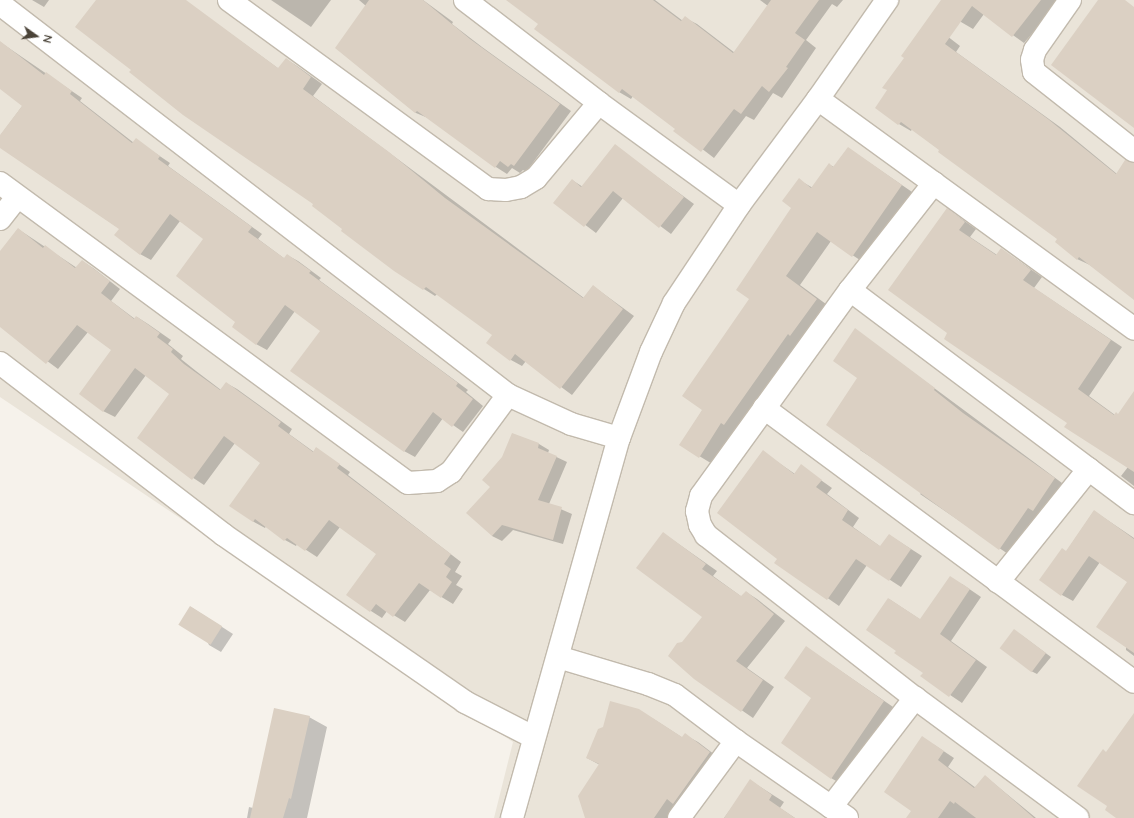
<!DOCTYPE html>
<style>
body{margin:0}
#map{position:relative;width:1134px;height:818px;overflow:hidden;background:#f6f2eb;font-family:Quicksand,sans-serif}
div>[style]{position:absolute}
.residential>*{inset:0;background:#eae4d9}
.shadow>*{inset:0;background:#0003}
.building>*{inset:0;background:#dbd0c3;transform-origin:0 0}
.roads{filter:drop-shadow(1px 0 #c2baad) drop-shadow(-1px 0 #c2baad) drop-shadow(0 1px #c2baad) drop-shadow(0 -1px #c2baad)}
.minor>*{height:22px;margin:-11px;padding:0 11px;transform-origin:11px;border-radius:11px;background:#fff}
.tertiary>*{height:22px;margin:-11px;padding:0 11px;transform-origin:11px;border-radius:11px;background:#fff}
span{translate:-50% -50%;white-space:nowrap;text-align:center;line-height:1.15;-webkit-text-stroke:4px #fff;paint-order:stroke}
.north{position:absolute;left:16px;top:16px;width:40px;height:40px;-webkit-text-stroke:3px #fff;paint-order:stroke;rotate:104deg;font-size:11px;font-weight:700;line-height:16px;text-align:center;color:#4a4338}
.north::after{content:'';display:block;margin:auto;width:14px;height:18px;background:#4a4338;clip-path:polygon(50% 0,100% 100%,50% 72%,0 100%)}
</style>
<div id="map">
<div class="residential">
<i style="clip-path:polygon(0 0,1134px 0,1134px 818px,494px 818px,513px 742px,0 397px)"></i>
</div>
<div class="shadow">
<i style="clip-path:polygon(32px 0,49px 0,44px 7px)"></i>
<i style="clip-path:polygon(97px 0,184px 0,279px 69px,286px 59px,297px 66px,322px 84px,313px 96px,584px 298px,593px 286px,634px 316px,572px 395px,526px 361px,522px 366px,511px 360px,494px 335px,437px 294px,435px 296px,394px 270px,314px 204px,133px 70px)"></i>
<i style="clip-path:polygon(271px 0,331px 0,311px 27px)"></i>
<i style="clip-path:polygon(359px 0,423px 0,453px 22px,452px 24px,482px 47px,571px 111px,526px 172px,523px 170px,520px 173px,512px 168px,507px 174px,496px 167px,428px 118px,416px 113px,336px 48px,366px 6px)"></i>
<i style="clip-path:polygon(507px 0,655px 0,683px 21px,685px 18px,697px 24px,735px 53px,768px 6px,760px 0,843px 0,837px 7px,832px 4px,806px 40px,816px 48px,782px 98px,773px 93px,754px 120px,746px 116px,714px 158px,633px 96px,631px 99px,619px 92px,539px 23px)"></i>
<i style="clip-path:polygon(953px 0,1060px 0,1024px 43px,984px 14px,973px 29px,961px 22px,947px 8px)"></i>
<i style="clip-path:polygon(938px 29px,960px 46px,956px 52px,1060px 127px,1117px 174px,1134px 164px,1134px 298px,1090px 265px,1077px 259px,1058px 239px,912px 129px,911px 131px,899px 124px)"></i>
<i style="clip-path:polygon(0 42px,82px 98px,80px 101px,134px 143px,136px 140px,170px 163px,168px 166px,262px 234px,258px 239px,285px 259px,287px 255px,298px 261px,321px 278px,319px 280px,468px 390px,466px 392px,483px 406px,463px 432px,443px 418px,415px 457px,404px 451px,322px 331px,295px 311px,267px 350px,256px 344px,237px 322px,205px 239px,180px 221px,151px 260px,140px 254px,120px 229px,0 147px,0 136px,23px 105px,0 87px)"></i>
<i style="clip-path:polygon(615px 146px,694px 204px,671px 234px,623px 198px,596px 233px,555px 202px,572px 180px,583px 187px)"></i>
<i style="clip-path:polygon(848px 148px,915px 194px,866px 264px,831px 241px,800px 285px,830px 307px,714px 465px,681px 445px,703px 409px,750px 299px,793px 208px,799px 180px,813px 188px,830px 165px,834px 167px)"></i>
<i style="clip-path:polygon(947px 209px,976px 229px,970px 237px,997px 255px,1001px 249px,1042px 277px,1034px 288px,1122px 347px,1089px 396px,1115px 415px,1119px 415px,1134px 393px,1134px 486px,1121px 476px,1128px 467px,949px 332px)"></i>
<i style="clip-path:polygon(18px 229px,77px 268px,82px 261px,93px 268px,120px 289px,111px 301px,135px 319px,137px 317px,148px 324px,171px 340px,168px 344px,183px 356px,181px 359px,196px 371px,221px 390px,226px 383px,237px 389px,292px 429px,289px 434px,314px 452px,316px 448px,350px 472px,348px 475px,461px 562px,455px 572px,462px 576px,456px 585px,463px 589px,453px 604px,430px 590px,405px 622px,387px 611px,382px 618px,371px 611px,348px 595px,377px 554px,340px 527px,317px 557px,297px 544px,296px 546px,285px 540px,266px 526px,265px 528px,254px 522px,231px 505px,261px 463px,235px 443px,204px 485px,169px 462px,170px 394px,146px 375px,115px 417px,103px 411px,112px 350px,88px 332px,58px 369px,0 326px,0 253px)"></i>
<i style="clip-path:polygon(856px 330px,1066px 486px,1011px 556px,920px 494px,923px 491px,860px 450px)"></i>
<i style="clip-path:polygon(513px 434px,539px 444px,549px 450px,548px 453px,567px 462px,549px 504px,572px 514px,563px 544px,513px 530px,502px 541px,492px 536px,491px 487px)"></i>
<i style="clip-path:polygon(763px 452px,795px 474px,801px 466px,832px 488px,827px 494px,859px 518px,853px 527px,881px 547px,889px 535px,922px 556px,901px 587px,867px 565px,839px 606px,776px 562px,778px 558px)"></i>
<i style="clip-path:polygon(1094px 511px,1134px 538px,1134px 656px,1126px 650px,1128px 582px,1100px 562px,1073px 601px,1062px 595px,1066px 552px)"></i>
<i style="clip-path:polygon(663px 533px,717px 571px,713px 576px,742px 597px,746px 592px,757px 599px,785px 621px,747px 668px,774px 687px,753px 718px,695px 678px,683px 643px,703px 617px)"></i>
<i style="clip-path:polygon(962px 584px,981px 597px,951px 641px,987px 667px,962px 703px,922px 676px,925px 672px,897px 650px,889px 599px,921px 620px)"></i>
<i style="clip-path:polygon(191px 607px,233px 634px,221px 652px,209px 645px)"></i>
<i style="clip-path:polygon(1020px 634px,1051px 657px,1037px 674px,1031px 671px)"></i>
<i style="clip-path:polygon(806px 647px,896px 709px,843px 785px,831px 778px,813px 697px)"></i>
<i style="clip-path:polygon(309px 717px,327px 727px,307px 818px,247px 818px,249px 807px,253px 808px)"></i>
<i style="clip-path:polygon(652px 718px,683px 738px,685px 735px,698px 742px,723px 761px,672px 818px,588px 818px,600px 765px,587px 758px)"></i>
<i style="clip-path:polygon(933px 744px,954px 758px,948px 767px,976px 788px,985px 776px,1036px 818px,907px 818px,913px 810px)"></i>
<i style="clip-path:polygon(751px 781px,784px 802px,780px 808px,795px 818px,724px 818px)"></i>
</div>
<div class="building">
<i style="clip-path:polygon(96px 0,186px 0,278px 68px,286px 58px,311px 77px,303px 89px,389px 152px,445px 198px,583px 298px,593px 285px,623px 309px,560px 389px,515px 354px,510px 361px,486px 343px,492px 335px,426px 287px,423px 290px,394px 271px,341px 231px,342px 229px,312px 206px,313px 204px,183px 115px,129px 72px,131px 70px,75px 27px)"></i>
<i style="clip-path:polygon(369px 0,423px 0,470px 39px,560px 104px,514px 166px,511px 164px,508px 167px,500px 161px,495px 168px,417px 111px,415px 113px,335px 48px)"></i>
<i style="clip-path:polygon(506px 0,653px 0,681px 21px,685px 16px,733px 53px,771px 0,819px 0,795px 33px,805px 40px,786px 67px,788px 68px,769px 92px,762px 86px,741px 114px,734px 109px,701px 152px,673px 131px,675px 129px,622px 89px,619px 93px,534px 29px,538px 24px)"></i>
<i style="clip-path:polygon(941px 0,1041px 0,1012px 37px,972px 6px,945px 44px,1048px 119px,1116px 174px,1125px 160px,1134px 163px,1134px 300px,1079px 257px,1077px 260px,1055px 242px,1057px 239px,938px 152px,939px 150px,901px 122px,898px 125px,875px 108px,887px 90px,882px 88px,904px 58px,901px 56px)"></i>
<i style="clip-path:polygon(1098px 0,1125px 0,1134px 7px,1134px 128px,1051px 65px)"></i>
<i style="clip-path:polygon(0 41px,44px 75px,46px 72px,72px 91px,70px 94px,132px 143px,136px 138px,160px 156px,158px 159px,252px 227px,248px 232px,284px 258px,287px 254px,311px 271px,309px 273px,458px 383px,456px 386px,473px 399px,452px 427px,433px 412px,404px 452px,290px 371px,320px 331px,285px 305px,256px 345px,232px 327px,235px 322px,176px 276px,203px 239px,170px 214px,140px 255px,114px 235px,119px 229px,0 148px,0 135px,22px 106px,0 89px)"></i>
<i style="clip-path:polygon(615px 144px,684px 197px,659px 228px,613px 191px,584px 227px,553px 203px,572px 179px,581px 187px)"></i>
<i style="clip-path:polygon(848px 147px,902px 185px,852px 257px,817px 232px,786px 276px,817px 299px,790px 336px,788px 334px,724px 425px,721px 423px,699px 458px,679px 445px,702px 410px,682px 396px,749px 299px,736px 290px,791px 208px,782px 201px,799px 178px,811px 188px,829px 163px,833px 167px)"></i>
<i style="clip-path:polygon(947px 208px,965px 222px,959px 230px,996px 255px,1001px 248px,1031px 270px,1023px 280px,1111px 340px,1078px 389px,1114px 415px,1116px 412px,1118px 414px,1134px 391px,1134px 472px,1064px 427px,1067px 423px,944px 339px,947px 333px,888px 290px)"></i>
<i style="clip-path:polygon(18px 228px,43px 248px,45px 245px,75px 268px,82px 260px,110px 281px,101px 293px,134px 319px,136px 316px,160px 333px,157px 337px,173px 349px,171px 352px,184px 364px,220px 390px,226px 382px,281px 422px,278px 426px,313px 452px,316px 447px,340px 464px,337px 468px,451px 554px,444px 564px,451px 569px,446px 577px,452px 582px,441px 598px,419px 583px,393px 617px,376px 604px,370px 612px,346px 595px,376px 554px,329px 520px,305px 551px,287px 538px,284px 541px,255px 519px,253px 522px,229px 506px,260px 463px,224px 436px,192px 480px,137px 438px,169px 394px,135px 368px,103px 412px,79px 394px,111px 350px,77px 325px,46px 364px,0 327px,0 251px)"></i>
<i style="clip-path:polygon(855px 328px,935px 388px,934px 390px,963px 413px,1055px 478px,1033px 511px,1028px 508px,999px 550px,826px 425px,857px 378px,833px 361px)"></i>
<i style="clip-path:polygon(512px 433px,539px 443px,538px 448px,557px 456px,538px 500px,562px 507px,553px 540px,502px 525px,492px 536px,466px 513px,490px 487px,482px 480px,502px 457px)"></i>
<i style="clip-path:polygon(763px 450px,794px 474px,801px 464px,822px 480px,816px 487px,848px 510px,842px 520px,880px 546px,889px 534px,911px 549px,889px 581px,856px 559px,827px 600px,774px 563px,777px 559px,717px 513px)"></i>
<i style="clip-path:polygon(1094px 510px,1134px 539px,1134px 653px,1096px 627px,1127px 582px,1089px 556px,1061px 596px,1039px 580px,1062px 548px,1066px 551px)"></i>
<i style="clip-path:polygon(663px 532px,706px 564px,702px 569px,741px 596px,746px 591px,774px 614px,736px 661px,763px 680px,741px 712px,694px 679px,668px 656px,677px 643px,682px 642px,702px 617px,636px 568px)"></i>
<i style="clip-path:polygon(950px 576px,970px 589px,940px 634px,976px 660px,949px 697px,920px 676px,923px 673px,894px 653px,896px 651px,866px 630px,888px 598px,920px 619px)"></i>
<i style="left:190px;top:606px;width:38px;height:22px;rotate:32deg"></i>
<i style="left:1014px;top:629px;width:40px;height:24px;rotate:37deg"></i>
<i style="clip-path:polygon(806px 646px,884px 701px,831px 779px,781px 743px,811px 698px,784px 678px)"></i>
<i style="clip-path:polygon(610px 701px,639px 709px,682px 737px,685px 733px,710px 752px,673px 804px,667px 799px,654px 818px,585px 818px,578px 796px,599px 764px,586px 758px,598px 729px,603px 727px)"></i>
<i style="clip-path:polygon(274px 708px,310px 716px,291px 799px,289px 798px,283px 818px,250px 818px)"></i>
<i style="clip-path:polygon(1134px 713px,1134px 818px,1116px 818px,1105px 810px,1107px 806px,1077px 786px,1103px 749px,1106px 752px)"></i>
<i style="clip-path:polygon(922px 736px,944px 751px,938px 760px,974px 788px,985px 775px,1034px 818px,976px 818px,955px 802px,954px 804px,950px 801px,938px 818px,906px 818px,911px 811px,884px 792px)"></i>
<i style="clip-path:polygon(750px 779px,772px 795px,769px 800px,795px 818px,724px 818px)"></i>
</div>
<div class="roads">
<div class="minor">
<i style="left:229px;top:0;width:321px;rotate:36.1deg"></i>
<i style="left:488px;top:189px;width:18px;rotate:3deg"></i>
<i style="left:506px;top:190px;width:15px;rotate:-11deg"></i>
<i style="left:521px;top:187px;width:17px;rotate:-31deg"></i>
<i style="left:536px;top:178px;width:98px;rotate:-50deg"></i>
<i style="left:465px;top:0;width:169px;rotate:37.5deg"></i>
<i style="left:599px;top:103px;width:173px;rotate:36.1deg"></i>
<i style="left:1070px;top:0;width:61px;rotate:125deg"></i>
<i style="left:1035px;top:50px;width:10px;rotate:107deg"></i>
<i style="left:1032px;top:60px;width:12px;rotate:81deg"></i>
<i style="left:1034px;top:72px;width:127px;rotate:38.3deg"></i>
<i style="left:0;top:4px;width:641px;rotate:37.58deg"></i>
<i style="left:508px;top:395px;width:69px;rotate:24.7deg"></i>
<i style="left:571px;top:424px;width:50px;rotate:16.3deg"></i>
<i style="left:818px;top:99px;width:391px;rotate:36deg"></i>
<i style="left:0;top:183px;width:506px;rotate:36.33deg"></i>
<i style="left:408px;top:483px;width:29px;rotate:-4deg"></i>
<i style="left:437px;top:481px;width:17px;rotate:-33deg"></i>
<i style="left:451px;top:472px;width:96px;rotate:-53.5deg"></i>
<i style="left:934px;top:183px;width:136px;rotate:128.1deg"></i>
<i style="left:850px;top:290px;width:254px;rotate:125.9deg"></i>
<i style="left:701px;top:496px;width:16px;rotate:105deg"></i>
<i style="left:697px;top:511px;width:14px;rotate:78deg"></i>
<i style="left:700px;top:525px;width:12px;rotate:59deg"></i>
<i style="left:706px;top:535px;width:265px;rotate:38deg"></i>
<i style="left:915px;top:698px;width:202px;rotate:36.4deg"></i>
<i style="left:0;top:219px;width:28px;rotate:-52deg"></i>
<i style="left:850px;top:290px;width:355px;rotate:36.9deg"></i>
<i style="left:0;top:363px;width:282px;rotate:37.5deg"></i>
<i style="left:224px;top:535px;width:293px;rotate:34.7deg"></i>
<i style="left:465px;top:702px;width:76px;rotate:27.2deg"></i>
<i style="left:764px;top:408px;width:460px;rotate:36.5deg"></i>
<i style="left:998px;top:582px;width:145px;rotate:-51.2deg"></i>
<i style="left:558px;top:657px;width:94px;rotate:16.7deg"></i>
<i style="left:648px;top:684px;width:29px;rotate:22deg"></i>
<i style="left:675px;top:695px;width:76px;rotate:37deg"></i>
<i style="left:736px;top:741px;width:135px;rotate:34.7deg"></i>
<i style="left:831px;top:807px;width:138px;rotate:-52.4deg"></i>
<i style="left:679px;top:818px;width:96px;rotate:-53.5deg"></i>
</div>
<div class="tertiary">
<i style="left:512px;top:818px;width:395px;rotate:-74.3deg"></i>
<i style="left:619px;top:438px;width:92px;rotate:-69.6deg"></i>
<i style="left:651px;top:352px;width:54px;rotate:-64.9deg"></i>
<i style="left:674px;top:303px;width:118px;rotate:-56.4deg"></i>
<i style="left:739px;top:205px;width:132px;rotate:-53.3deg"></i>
<i style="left:818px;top:99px;width:121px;rotate:-55.1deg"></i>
</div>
</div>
<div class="north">N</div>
</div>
